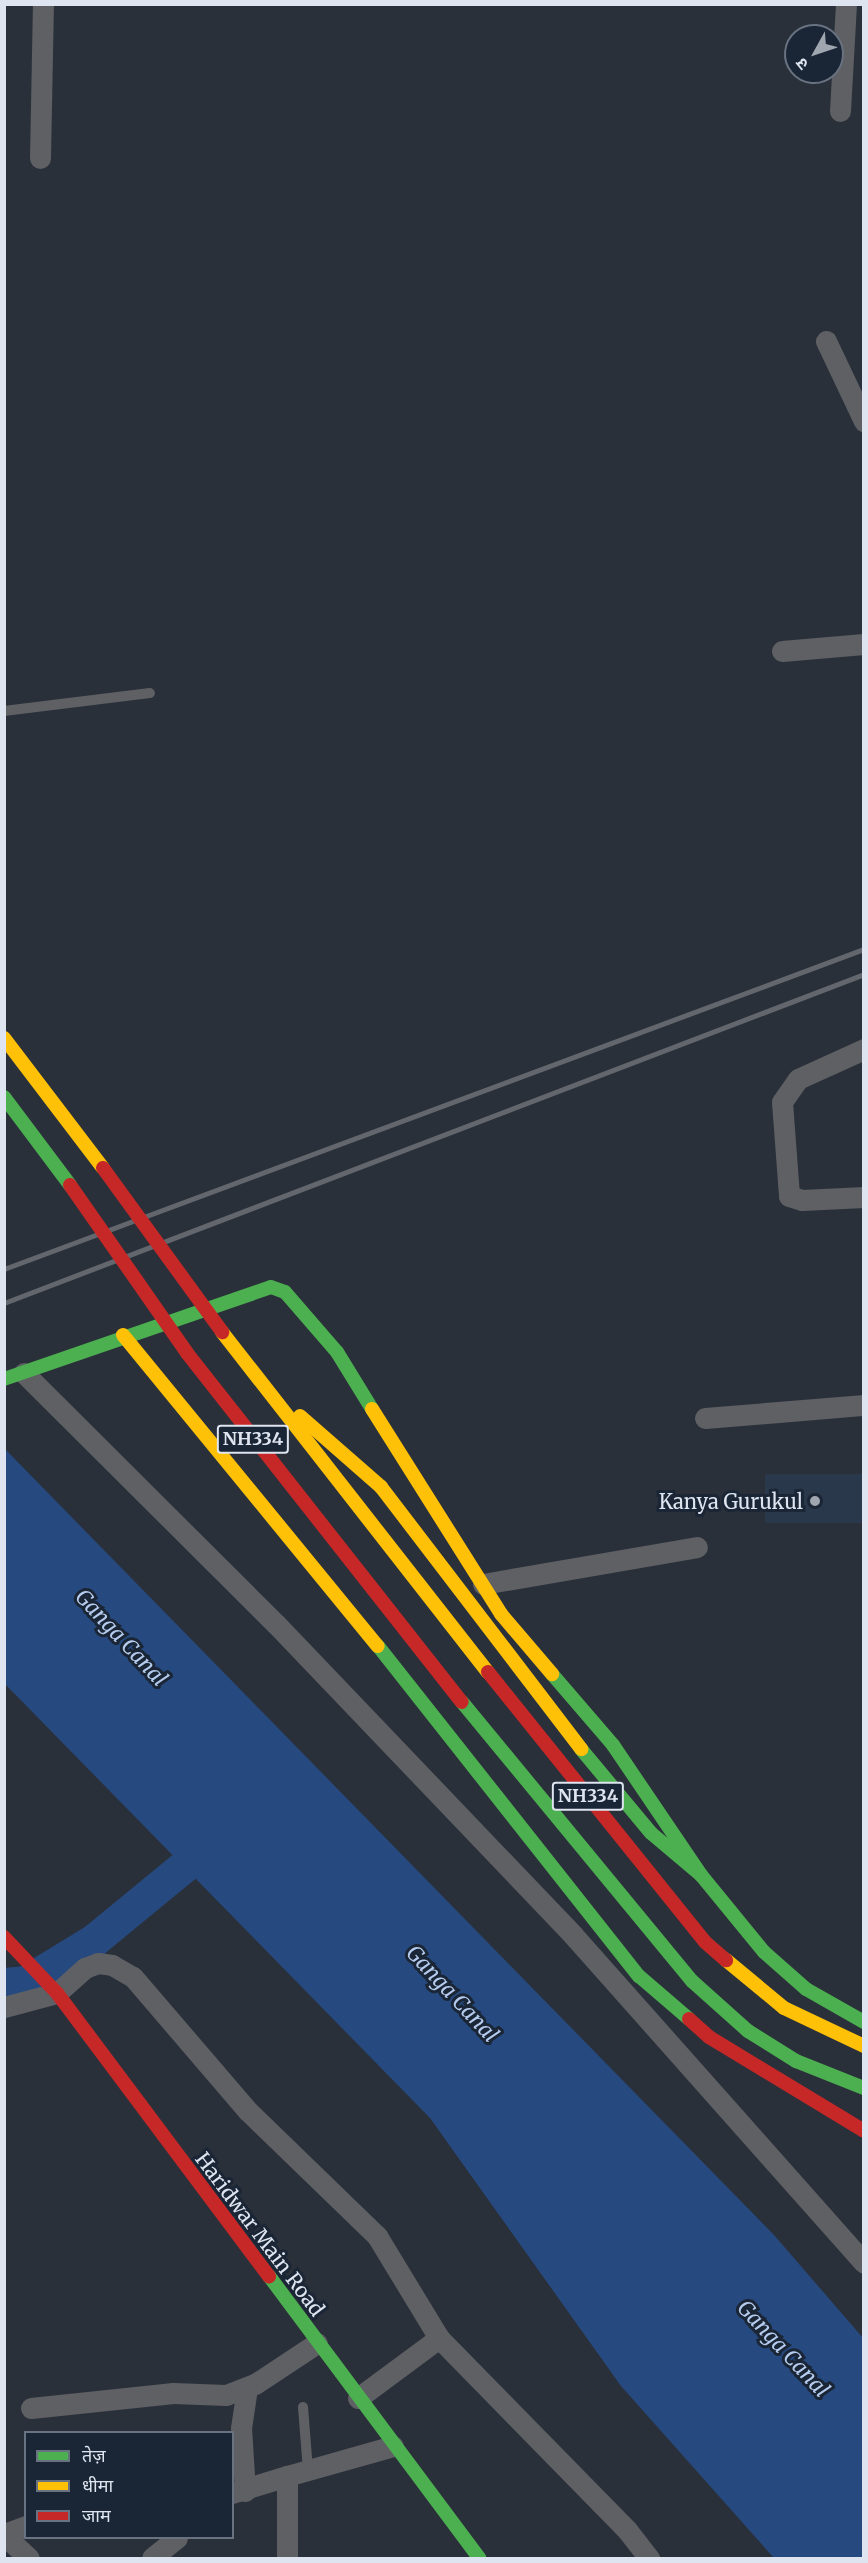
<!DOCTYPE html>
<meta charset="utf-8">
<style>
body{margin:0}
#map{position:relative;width:868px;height:2563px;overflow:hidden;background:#2a303a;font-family:Merriweather,"Noto Sans Devanagari",serif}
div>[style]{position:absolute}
.built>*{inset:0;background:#2a384c;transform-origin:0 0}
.water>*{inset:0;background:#264a7f}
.river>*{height:33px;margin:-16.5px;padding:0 16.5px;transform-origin:16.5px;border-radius:16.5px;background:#264a7f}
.lane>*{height:10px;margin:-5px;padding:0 5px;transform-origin:5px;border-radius:5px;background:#5e6064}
.street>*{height:21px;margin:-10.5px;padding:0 10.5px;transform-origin:10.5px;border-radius:10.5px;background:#5e6064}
.fast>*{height:14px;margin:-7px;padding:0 7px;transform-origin:7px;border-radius:7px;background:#4caf50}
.slow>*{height:14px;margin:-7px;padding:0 7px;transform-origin:7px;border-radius:7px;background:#ffc107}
.jam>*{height:14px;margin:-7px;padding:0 7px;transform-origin:7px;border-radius:7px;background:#c62828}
.rail>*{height:4.5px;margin:-2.25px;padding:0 2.25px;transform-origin:2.25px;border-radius:2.25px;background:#63676d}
.jam-bridge>*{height:14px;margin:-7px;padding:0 7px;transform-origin:7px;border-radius:7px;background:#c62828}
.dots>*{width:16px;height:16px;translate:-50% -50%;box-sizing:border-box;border:3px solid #1a2535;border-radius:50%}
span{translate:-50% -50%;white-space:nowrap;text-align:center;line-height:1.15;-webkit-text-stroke:6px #1a2535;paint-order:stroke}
.shield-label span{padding:2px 4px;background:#1a2535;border:2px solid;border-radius:4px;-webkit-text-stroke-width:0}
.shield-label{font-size:18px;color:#dee5f0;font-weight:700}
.poi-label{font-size:20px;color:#dee5f0}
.right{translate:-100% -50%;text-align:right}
.street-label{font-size:20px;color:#dee5f0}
.water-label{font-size:21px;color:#b5ccee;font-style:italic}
.frame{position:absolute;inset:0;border:6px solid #dee5f0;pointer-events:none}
.legend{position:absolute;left:24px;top:2431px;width:210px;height:108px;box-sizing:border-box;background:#1a2535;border:2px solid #687280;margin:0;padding:8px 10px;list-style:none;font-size:18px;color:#dee5f0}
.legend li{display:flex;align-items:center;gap:12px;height:30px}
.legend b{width:30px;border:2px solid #687280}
.north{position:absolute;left:784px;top:24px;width:60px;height:60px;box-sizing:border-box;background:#1a2535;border:2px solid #687280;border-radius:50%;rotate:230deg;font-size:16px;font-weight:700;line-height:24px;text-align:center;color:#dee5f0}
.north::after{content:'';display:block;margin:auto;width:21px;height:27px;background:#9fa6b0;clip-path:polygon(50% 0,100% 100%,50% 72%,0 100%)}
</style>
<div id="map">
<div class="built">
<i style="left:863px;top:1474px;width:49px;height:98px;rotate:90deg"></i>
</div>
<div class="water">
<i style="clip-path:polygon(4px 1448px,774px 2235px,863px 2338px,863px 2558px,774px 2558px,621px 2386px,430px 2118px,5px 1684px)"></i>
</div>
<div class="river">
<i style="left:4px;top:1984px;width:21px;rotate:-5deg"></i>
<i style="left:25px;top:1982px;width:81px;rotate:-31.3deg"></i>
<i style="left:94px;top:1940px;width:161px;rotate:-39.4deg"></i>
</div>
<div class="lane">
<i style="left:4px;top:711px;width:147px;rotate:-7deg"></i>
<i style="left:303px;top:2407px;width:63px;rotate:85.5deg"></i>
</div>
<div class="street">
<i style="left:840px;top:111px;width:107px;rotate:-86.8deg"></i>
<i style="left:40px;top:158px;width:154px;rotate:-88.9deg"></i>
<i style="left:826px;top:341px;width:89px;rotate:64.6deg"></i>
<i style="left:782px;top:651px;width:82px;rotate:-4.9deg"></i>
<i style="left:864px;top:1049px;width:72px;rotate:155.6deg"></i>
<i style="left:798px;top:1079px;width:28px;rotate:125deg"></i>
<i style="left:782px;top:1102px;width:94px;rotate:85.7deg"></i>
<i style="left:789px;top:1196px;width:14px;rotate:17deg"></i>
<i style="left:802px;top:1200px;width:62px;rotate:-2.8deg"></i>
<i style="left:24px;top:1373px;width:356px;rotate:44.9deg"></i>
<i style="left:276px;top:1624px;width:430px;rotate:46.3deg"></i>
<i style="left:573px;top:1935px;width:438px;rotate:48.4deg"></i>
<i style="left:705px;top:1418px;width:160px;rotate:-4.7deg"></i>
<i style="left:483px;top:1584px;width:217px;rotate:-9.8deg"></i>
<i style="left:4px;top:2007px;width:55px;rotate:-14.8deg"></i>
<i style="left:57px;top:1993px;width:38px;rotate:-42deg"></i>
<i style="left:85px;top:1968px;width:14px;rotate:-21deg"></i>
<i style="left:98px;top:1963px;width:14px;rotate:8deg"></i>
<i style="left:112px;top:1965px;width:24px;rotate:30deg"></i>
<i style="left:133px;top:1977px;width:177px;rotate:49.4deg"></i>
<i style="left:248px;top:2111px;width:180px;rotate:44.1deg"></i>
<i style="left:377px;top:2236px;width:119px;rotate:58.7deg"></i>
<i style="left:439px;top:2338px;width:269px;rotate:45.6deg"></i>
<i style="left:627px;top:2530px;width:36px;rotate:52deg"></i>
<i style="left:358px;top:2398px;width:101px;rotate:-36.5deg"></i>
<i style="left:31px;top:2408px;width:143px;rotate:-6deg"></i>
<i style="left:173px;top:2393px;width:53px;rotate:2.2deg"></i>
<i style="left:226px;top:2395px;width:31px;rotate:-21deg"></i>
<i style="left:255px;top:2384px;width:74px;rotate:-33.5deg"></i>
<i style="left:245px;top:2491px;width:63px;rotate:-93.6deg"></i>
<i style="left:241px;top:2428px;width:40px;rotate:-81.5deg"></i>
<i style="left:232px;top:2493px;width:58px;rotate:-17.2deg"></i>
<i style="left:4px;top:2534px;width:23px;rotate:-20deg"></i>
<i style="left:4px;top:2535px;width:34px;rotate:43deg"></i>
<i style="left:152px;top:2558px;width:32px;rotate:-39deg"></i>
<i style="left:287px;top:2558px;width:82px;rotate:-90deg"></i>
<i style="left:287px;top:2476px;width:110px;rotate:-15.8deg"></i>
</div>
<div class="fast">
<i style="left:4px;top:1097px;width:110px;rotate:53.1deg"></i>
<i style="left:4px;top:1379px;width:282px;rotate:-19deg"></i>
<i style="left:271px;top:1287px;width:15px;rotate:20deg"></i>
<i style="left:285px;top:1292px;width:79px;rotate:49.1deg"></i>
<i style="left:337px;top:1352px;width:67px;rotate:58.4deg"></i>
<i style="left:378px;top:1646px;width:421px;rotate:51.7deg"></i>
<i style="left:639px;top:1976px;width:66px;rotate:40.7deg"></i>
<i style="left:552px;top:1674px;width:94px;rotate:49.3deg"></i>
<i style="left:613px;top:1745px;width:157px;rotate:55.9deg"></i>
<i style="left:701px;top:1875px;width:99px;rotate:50.7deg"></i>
<i style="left:764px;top:1952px;width:56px;rotate:41.4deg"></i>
<i style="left:806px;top:1989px;width:67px;rotate:29.6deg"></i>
<i style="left:462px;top:1702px;width:362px;rotate:50.5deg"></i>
<i style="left:692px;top:1981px;width:75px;rotate:41.8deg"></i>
<i style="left:748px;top:2031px;width:57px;rotate:32deg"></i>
<i style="left:796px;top:2061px;width:73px;rotate:21.7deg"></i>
<i style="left:581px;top:1749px;width:109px;rotate:50.2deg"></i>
<i style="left:651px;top:1833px;width:65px;rotate:40deg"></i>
<i style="left:269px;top:2276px;width:352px;rotate:53.3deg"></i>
</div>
<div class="slow">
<i style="left:4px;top:1038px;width:163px;rotate:52.7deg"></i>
<i style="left:222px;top:1332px;width:432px;rotate:52deg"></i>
<i style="left:123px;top:1335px;width:402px;rotate:50.7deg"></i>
<i style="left:372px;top:1409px;width:242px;rotate:57.8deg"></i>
<i style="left:501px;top:1614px;width:79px;rotate:49.6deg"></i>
<i style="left:300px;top:1416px;width:108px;rotate:41.2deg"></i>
<i style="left:381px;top:1487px;width:330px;rotate:52.6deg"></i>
<i style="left:726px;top:1960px;width:75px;rotate:39.6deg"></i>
<i style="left:784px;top:2008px;width:89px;rotate:25.4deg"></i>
</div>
<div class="jam">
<i style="left:187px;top:1353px;width:444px;rotate:51.8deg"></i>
<i style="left:488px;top:1672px;width:346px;rotate:51.2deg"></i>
<i style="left:705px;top:1942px;width:28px;rotate:41deg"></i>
<i style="left:4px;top:1937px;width:77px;rotate:46.6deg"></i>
<i style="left:57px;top:1993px;width:354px;rotate:53.2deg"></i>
<i style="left:689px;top:2019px;width:27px;rotate:42deg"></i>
<i style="left:709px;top:2037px;width:181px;rotate:31.2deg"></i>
</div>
<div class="rail">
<i style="left:4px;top:1269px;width:918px;rotate:-20.41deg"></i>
<i style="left:4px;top:1303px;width:921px;rotate:-20.93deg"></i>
</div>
<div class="jam-bridge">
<i style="left:103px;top:1168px;width:203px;rotate:54deg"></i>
<i style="left:70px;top:1185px;width:205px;rotate:55.1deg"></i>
</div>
<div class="dots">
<i style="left:815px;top:1501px;background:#9fa6b0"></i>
</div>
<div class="shield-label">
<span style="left:253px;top:1439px">NH334</span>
<span style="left:588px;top:1796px">NH334</span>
</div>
<div class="poi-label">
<span class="right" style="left:803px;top:1501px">Kanya Gurukul</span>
</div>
<div class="street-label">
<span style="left:260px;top:2234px;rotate:53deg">Haridwar Main Road</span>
</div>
<div class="water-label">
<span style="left:121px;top:1638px;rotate:47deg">Ganga Canal</span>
<span style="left:452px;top:1994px;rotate:47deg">Ganga Canal</span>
<span style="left:783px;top:2349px;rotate:47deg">Ganga Canal</span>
</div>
<div class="frame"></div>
<ul class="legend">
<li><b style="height:8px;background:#4caf50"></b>तेज़</li>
<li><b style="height:8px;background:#ffc107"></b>धीमा</li>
<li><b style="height:8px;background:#c62828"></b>जाम</li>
</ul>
<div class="north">उ</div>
</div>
